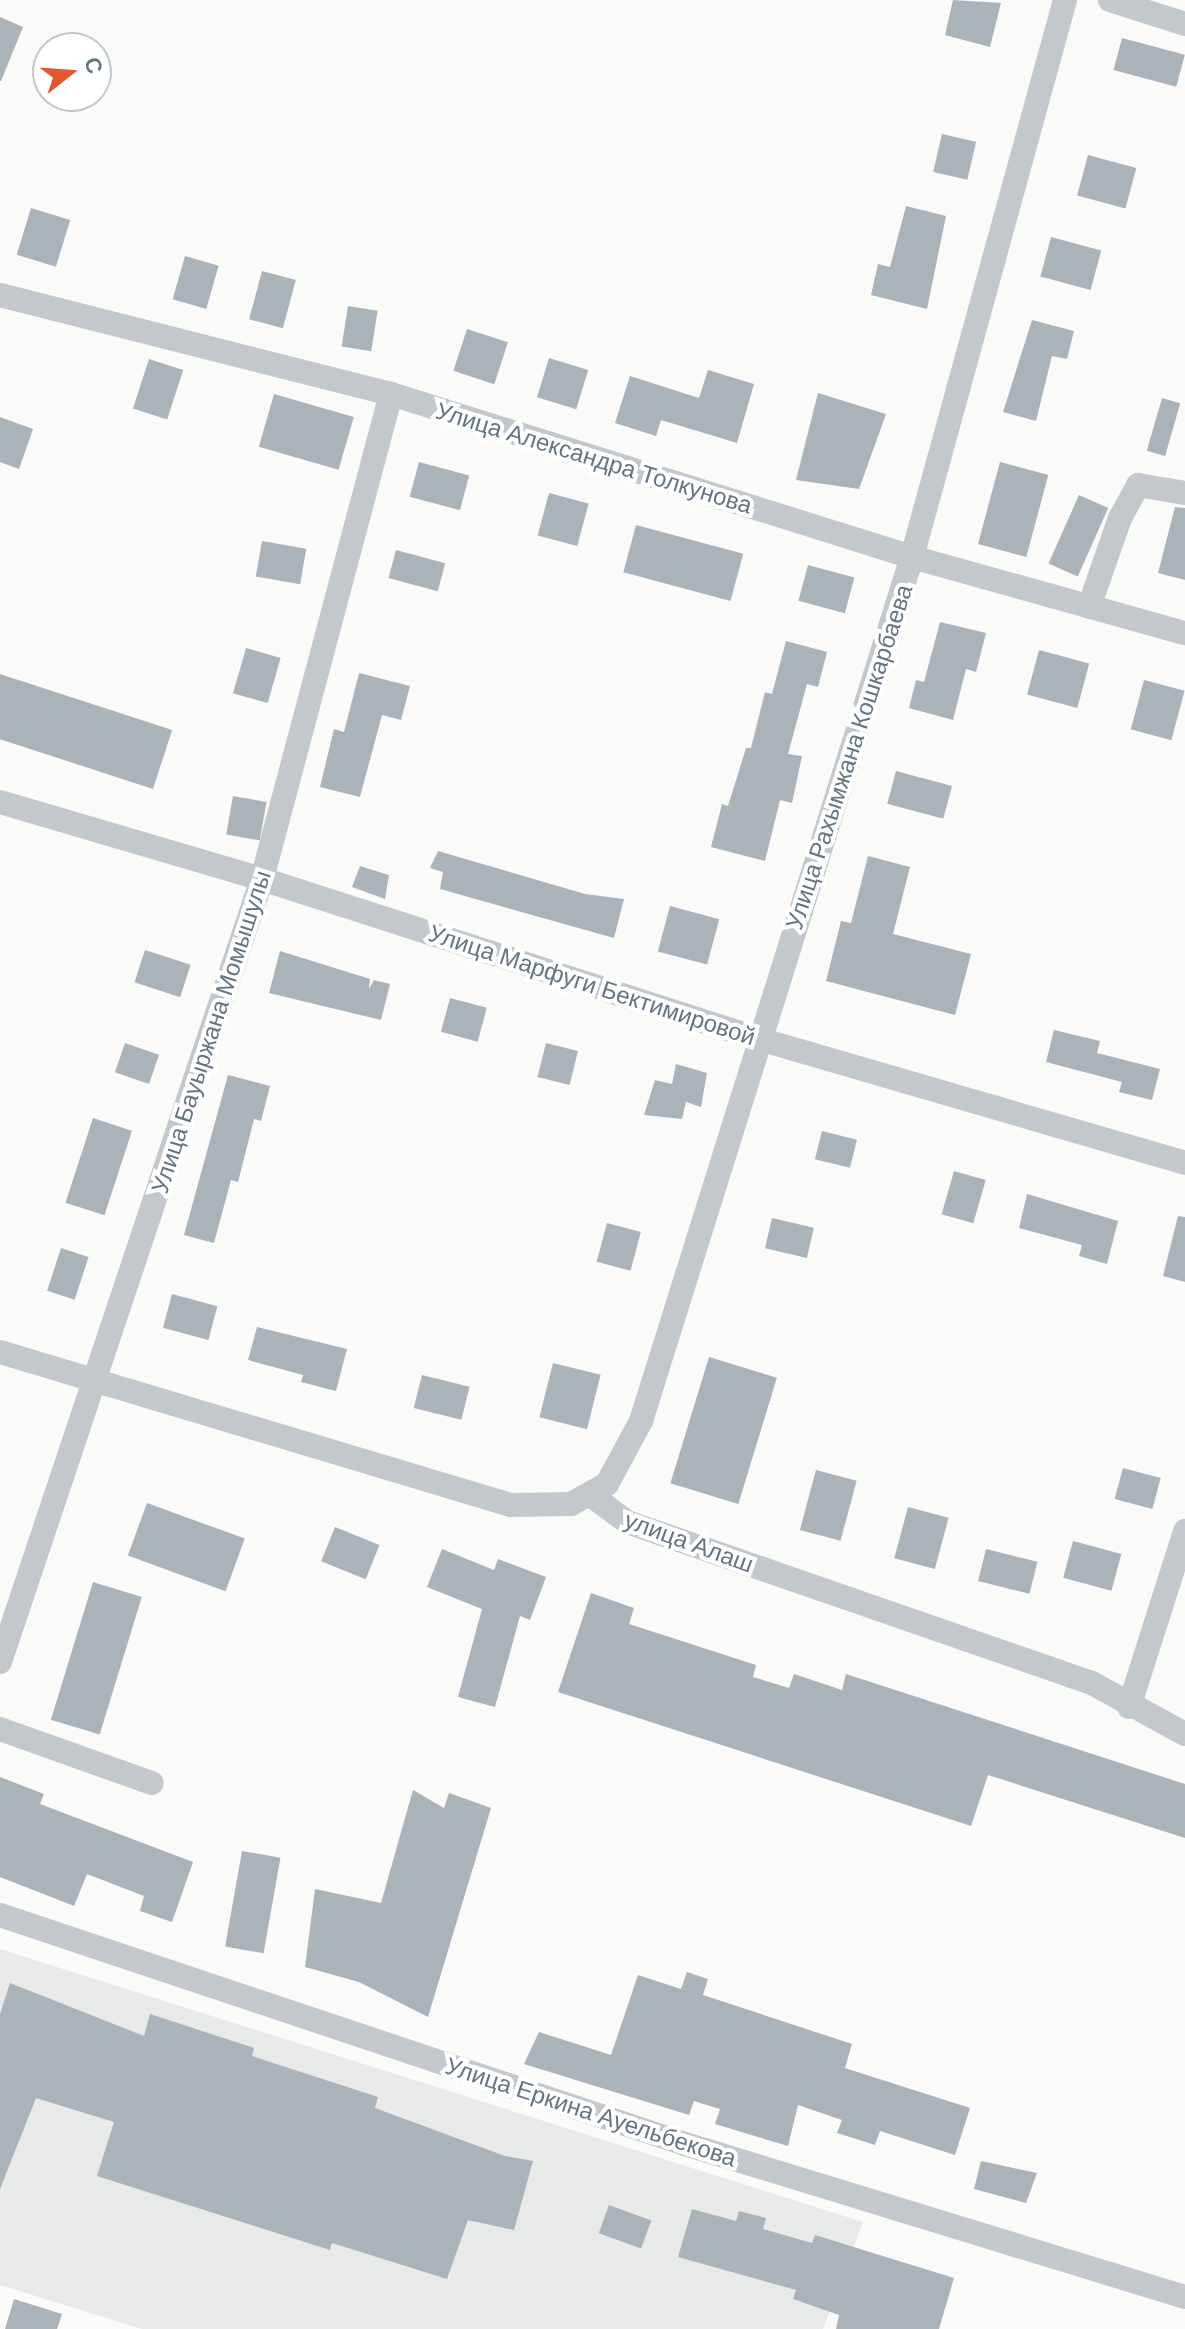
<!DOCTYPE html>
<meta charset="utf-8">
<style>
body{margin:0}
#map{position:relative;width:1185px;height:2329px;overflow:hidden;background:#fafaf8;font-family:"DM Sans",sans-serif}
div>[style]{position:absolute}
.built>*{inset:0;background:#e8e9e9}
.building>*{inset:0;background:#aab3b9;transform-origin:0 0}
.minor>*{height:24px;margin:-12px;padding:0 12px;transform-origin:12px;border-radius:12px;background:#c3c8cc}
span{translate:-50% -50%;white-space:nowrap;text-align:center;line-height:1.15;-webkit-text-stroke:8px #fff;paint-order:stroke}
.street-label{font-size:24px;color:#657683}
.north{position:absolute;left:32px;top:32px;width:80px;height:80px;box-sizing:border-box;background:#fff;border:2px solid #c1c8cd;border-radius:50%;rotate:73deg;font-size:22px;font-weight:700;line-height:32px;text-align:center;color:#657683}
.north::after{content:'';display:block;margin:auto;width:28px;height:36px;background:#e4572e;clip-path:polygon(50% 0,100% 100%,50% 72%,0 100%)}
</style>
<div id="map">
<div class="built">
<i style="clip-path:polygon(0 1949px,863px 2222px,823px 2329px,142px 2329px,0 2285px)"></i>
</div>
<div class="building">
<i style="clip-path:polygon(953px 0,1001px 3px,990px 47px,945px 35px)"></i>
<i style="clip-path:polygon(0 17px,23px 27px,1px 81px,0 81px)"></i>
<i style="left:1122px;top:38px;width:65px;height:33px;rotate:15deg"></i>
<i style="left:942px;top:134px;width:35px;height:39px;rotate:13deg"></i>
<i style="left:1088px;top:155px;width:50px;height:42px;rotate:15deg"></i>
<i style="clip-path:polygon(906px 206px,946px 216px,927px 309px,871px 295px,878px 264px,890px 267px)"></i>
<i style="left:31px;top:208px;width:41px;height:49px;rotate:17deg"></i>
<i style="left:1051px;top:237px;width:52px;height:41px;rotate:15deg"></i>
<i style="left:185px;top:256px;width:35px;height:45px;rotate:16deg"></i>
<i style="left:262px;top:271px;width:35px;height:50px;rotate:15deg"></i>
<i style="left:348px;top:306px;width:30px;height:41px;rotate:9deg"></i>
<i style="clip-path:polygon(1032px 320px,1074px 331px,1067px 359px,1052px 356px,1036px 421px,1003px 412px)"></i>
<i style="left:467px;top:329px;width:43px;height:44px;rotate:18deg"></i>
<i style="left:549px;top:358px;width:41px;height:41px;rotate:17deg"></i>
<i style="left:149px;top:359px;width:36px;height:52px;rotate:18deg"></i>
<i style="clip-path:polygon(708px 370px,754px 384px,737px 443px,661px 420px,656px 436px,615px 423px,630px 376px,699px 398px)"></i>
<i style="clip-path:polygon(818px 393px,886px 414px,859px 489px,796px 480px)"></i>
<i style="left:274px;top:394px;width:83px;height:55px;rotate:16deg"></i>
<i style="left:1162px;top:398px;width:19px;height:55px;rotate:16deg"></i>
<i style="clip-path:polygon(0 417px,33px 429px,19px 469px,0 462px)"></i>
<i style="left:419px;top:462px;width:52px;height:36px;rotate:15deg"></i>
<i style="left:1000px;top:462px;width:50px;height:85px;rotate:15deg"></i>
<i style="left:549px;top:493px;width:41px;height:44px;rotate:15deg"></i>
<i style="left:1079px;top:495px;width:32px;height:75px;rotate:24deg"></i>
<i style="clip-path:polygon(1175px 507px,1185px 508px,1185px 580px,1158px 573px)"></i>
<i style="left:636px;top:525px;width:111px;height:49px;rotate:15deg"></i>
<i style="left:262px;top:541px;width:45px;height:36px;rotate:10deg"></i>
<i style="left:396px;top:550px;width:51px;height:29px;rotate:15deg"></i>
<i style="left:808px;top:565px;width:48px;height:37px;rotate:15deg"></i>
<i style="clip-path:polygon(940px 622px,986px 633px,976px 672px,966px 669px,953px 720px,909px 708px,916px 680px,924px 682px)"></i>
<i style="clip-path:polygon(786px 641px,827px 652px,818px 687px,807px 684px,788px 754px,802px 756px,792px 803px,780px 800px,765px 861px,711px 847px,722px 804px,728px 806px,746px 748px,751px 748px,765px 692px,772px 694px)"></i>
<i style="left:246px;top:648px;width:36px;height:47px;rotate:16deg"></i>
<i style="left:1039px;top:650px;width:52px;height:46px;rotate:15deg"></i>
<i style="clip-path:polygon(359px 673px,410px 686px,401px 720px,382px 715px,360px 797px,320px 787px,334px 729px,344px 732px)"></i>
<i style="left:0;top:674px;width:181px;height:62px;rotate:18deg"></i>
<i style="left:1144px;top:680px;width:42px;height:51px;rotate:15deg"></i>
<i style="left:896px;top:771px;width:58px;height:34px;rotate:15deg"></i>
<i style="left:233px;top:796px;width:34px;height:39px;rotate:10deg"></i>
<i style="clip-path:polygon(438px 851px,585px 894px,624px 899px,614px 938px,440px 889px,443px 872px,430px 868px)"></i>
<i style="clip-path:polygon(868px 856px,910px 867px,893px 934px,971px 954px,955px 1015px,826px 981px,841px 921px,851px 923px)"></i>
<i style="clip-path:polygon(360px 866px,389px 875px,385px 899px,352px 887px)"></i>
<i style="left:670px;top:906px;width:51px;height:47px;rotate:15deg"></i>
<i style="left:145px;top:950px;width:48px;height:34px;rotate:18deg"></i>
<i style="clip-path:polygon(280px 951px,370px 979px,369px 989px,374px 980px,390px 984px,381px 1020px,269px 993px)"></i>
<i style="left:450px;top:998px;width:38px;height:35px;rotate:15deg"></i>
<i style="clip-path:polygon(1054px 1030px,1100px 1041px,1097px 1053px,1160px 1069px,1152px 1100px,1119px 1092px,1122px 1082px,1046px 1062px)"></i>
<i style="left:125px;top:1043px;width:36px;height:31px;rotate:19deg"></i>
<i style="left:546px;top:1043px;width:33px;height:35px;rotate:14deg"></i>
<i style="clip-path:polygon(676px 1064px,707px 1073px,701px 1107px,686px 1102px,682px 1119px,644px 1115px,655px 1080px,672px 1084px)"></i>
<i style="clip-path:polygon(228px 1075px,270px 1086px,261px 1121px,254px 1119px,238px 1182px,231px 1180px,214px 1243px,184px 1235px)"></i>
<i style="left:93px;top:1118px;width:41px;height:89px;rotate:18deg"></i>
<i style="left:822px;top:1131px;width:36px;height:29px;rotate:14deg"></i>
<i style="left:954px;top:1171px;width:33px;height:45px;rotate:16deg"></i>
<i style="clip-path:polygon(1027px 1194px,1118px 1221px,1107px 1264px,1079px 1256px,1082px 1245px,1019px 1228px)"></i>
<i style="clip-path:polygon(1178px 1216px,1185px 1217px,1185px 1282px,1163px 1276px)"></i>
<i style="left:772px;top:1218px;width:43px;height:31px;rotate:13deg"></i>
<i style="left:607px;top:1223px;width:35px;height:40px;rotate:15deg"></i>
<i style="left:61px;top:1248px;width:29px;height:45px;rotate:18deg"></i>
<i style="left:172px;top:1294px;width:47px;height:35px;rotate:15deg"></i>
<i style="clip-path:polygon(257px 1327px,347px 1349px,336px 1391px,301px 1382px,303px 1375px,248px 1360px)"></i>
<i style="left:709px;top:1357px;width:71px;height:132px;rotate:17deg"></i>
<i style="left:553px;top:1363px;width:49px;height:56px;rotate:14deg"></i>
<i style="left:422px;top:1375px;width:49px;height:34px;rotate:14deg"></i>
<i style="left:1123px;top:1468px;width:39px;height:32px;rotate:15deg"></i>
<i style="left:816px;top:1470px;width:42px;height:62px;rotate:15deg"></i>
<i style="left:147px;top:1503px;width:104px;height:56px;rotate:20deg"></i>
<i style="left:908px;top:1507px;width:42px;height:53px;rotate:15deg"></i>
<i style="left:335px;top:1527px;width:48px;height:37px;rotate:22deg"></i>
<i style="left:1073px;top:1541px;width:50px;height:38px;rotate:15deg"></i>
<i style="clip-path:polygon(442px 1549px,494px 1570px,498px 1559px,546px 1577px,530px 1620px,520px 1616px,495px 1707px,458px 1697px,482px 1609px,427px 1587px)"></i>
<i style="left:986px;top:1549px;width:53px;height:33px;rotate:14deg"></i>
<i style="left:93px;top:1582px;width:51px;height:144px;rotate:17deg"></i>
<i style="clip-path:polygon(591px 1593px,634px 1608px,629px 1624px,756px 1665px,753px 1677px,789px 1688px,794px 1674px,842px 1690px,846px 1674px,1185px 1784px,1185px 1838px,988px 1775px,971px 1826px,558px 1692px)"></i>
<i style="clip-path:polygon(0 1777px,44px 1794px,40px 1804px,193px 1862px,172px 1922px,140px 1911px,144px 1896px,87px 1874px,74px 1906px,0 1877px)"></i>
<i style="clip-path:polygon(413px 1790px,444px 1808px,449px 1793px,491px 1808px,428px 2017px,359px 1982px,305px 1967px,315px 1889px,381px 1903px)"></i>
<i style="left:242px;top:1851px;width:39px;height:97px;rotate:10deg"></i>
<i style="clip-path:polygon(687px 1972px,708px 1979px,703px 1995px,852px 2044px,845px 2068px,970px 2108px,955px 2155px,880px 2131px,875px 2145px,837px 2133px,842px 2120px,798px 2105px,788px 2146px,715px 2124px,720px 2109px,694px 2101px,689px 2115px,524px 2064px,539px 2032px,611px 2055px,638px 1975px,681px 1989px)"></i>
<i style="clip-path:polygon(10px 1983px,144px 2036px,150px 2014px,254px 2048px,252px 2056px,378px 2097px,375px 2108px,505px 2156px,533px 2161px,514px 2230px,468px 2220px,447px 2279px,332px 2243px,330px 2250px,97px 2176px,114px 2122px,36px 2098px,0 2189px,0 2014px)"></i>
<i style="clip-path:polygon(981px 2161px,1037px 2173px,1026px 2203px,974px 2189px)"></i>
<i style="left:609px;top:2205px;width:45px;height:30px;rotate:20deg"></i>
<i style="clip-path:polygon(692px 2209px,736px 2221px,739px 2211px,766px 2218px,763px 2229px,812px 2243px,815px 2235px,954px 2278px,939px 2329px,836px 2329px,839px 2315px,793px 2299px,796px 2290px,678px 2257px)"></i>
<i style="clip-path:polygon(14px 2299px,62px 2314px,57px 2329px,5px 2329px)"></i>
</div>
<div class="minor">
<i style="left:1110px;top:0;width:79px;rotate:17.7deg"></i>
<i style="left:0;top:295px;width:403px;rotate:14.2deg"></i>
<i style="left:391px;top:394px;width:546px;rotate:17.37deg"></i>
<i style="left:912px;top:557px;width:283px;rotate:15.6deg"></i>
<i style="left:1089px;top:607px;width:94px;rotate:-70.8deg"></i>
<i style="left:1120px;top:518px;width:38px;rotate:-61deg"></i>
<i style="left:1138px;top:485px;width:48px;rotate:9.7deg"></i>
<i style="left:0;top:802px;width:273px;rotate:16.4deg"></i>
<i style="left:262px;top:879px;width:522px;rotate:17.85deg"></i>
<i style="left:759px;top:1039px;width:444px;rotate:16.2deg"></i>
<i style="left:0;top:1352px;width:533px;rotate:16.67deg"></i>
<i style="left:511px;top:1505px;width:60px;rotate:-1deg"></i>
<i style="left:571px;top:1504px;width:41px;rotate:-29.1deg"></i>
<i style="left:607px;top:1484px;width:72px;rotate:-61.6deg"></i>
<i style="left:641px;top:1421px;width:906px;rotate:-72.59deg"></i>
<i style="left:912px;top:557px;width:578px;rotate:-74.64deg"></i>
<i style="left:592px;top:1496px;width:44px;rotate:36.6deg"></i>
<i style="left:627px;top:1522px;width:490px;rotate:19.1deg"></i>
<i style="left:1090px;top:1682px;width:108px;rotate:28.7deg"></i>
<i style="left:0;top:1662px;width:826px;rotate:-71.5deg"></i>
<i style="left:262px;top:879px;width:502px;rotate:-75.11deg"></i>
<i style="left:1129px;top:1707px;width:185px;rotate:-72.3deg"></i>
<i style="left:0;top:1729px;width:161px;rotate:19.6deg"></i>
<i style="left:0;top:1915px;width:722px;rotate:18.49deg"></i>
<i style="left:685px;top:2144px;width:523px;rotate:17.01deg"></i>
</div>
<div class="street-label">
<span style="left:594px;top:458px;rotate:17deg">Улица Александра Толкунова</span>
<span style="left:849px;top:757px;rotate:-72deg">Улица Рахымжана Кошкарбаева</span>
<span style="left:592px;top:985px;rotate:18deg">Улица Марфуги Бектимировой</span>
<span style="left:211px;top:1032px;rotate:-72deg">Улица Бауыржана Момышулы</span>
<span style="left:689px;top:1542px;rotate:20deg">улица Алаш</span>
<span style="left:591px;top:2112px;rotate:18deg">Улица Еркина Ауельбекова</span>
</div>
<div class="north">С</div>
</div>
